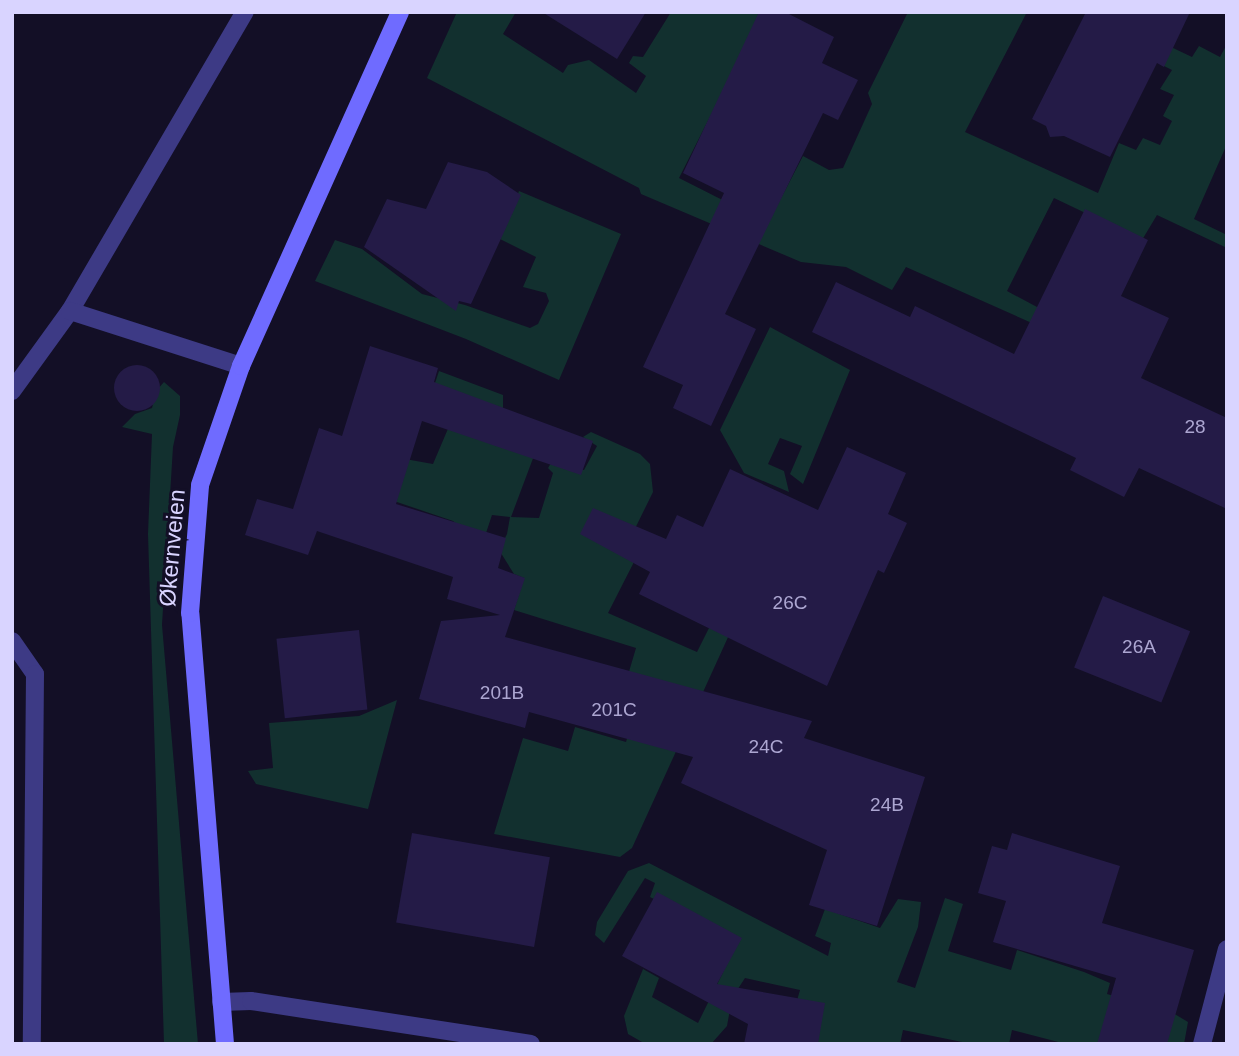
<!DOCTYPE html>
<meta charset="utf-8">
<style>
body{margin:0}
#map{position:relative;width:1239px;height:1056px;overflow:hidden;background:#130f26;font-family:Helvetica,sans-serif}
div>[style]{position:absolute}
.green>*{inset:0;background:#12302f}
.building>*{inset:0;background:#241b47;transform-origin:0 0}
.round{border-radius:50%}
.lane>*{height:18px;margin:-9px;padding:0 9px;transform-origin:9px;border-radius:9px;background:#3d3a85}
.street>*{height:18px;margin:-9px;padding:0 9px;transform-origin:9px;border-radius:9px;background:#3d3a85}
.secondary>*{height:18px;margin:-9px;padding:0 9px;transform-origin:9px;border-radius:9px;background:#6f6bff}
span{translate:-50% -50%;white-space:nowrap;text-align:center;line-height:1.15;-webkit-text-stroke:6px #130f26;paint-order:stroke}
.number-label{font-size:19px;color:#aca6d1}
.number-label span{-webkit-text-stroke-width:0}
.street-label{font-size:23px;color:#d9d4ff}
.frame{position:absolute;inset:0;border:14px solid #d9d4ff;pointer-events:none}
</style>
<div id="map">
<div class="green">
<i style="clip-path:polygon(457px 12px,516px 12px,503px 34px,563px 73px,568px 65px,589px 60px,636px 93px,646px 76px,629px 63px,633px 56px,643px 57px,671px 12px,763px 12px,679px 178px,768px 223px,803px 156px,829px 170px,843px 168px,872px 104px,868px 93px,908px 12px,1027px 12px,965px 132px,1098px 193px,1119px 143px,1136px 150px,1143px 138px,1160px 145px,1172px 121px,1163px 116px,1174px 95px,1160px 89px,1172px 70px,1162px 65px,1171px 47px,1192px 57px,1199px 46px,1220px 57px,1227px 44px,1227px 144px,1194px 219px,1227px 235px,1227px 248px,1157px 215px,1142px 240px,1054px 198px,1007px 291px,1095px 338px,1113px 359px,906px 267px,892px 290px,846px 267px,801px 262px,641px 194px,639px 188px,427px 78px)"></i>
<i style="clip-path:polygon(519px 191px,621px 234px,559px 380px,466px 339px,315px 281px,335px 240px,362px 249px,422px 294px,465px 305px,530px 328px,538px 324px,549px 301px,546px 293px,523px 287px,536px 257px,500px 239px)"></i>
<i style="clip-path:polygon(770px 327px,850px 370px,803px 484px,790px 474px,802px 446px,780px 438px,768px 464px,784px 471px,789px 492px,744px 473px,720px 430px)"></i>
<i style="clip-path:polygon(439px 371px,503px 395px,503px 408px,541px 437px,511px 517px,539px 518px,553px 473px,548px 468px,551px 463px,584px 470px,597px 446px,583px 437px,591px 432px,640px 454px,650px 464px,653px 492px,623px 553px,635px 560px,608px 613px,697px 652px,710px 626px,770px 545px,632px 848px,620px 857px,494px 834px,523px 738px,568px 751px,575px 727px,626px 742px,644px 680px,628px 675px,636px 648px,514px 610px,524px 578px,514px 574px,499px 550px,507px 534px,510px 517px,492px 515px,482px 545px,453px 521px,391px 500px,405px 459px,433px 464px,450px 424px,424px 416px)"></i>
<i style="clip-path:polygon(164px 382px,180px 396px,180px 415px,173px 447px,162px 625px,198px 1044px,164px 1044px,148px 534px,152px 434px,122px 427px,135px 414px,152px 408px,156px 391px)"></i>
<i style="clip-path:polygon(397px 700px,368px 809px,256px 784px,248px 771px,273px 768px,269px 723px,359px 716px)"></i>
<i style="clip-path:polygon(649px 863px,828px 956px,831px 943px,815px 936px,825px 909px,880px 928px,898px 899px,921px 902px,918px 927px,897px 982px,915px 988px,945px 898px,963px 904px,948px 951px,1011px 970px,1017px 950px,1084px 972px,1110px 983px,1107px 994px,1173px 1013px,1188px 1022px,1184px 1044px,1066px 1044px,1012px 1030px,1009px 1044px,972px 1044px,903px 1030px,900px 1044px,809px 1044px,796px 1004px,800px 990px,745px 978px,732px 998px,727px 1026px,711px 1044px,642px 1042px,628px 1034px,624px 1016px,643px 969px,659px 978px,652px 997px,698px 1023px,738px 942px,650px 897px,655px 883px,645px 878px,604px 943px,595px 935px,597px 922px,628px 871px)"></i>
</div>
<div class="building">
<i style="clip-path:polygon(542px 12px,646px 12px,617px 59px)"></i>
<i style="clip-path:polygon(759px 12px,785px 12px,834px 37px,822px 63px,858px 80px,838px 120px,823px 113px,725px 314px,756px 329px,711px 426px,673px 408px,683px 385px,643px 367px,724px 193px,683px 173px)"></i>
<i style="clip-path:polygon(1086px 12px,1190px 12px,1164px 67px,1157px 63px,1110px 157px,1064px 136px,1050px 137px,1046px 126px,1032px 119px)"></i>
<i style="clip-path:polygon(448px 162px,487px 172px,521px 195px,471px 304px,459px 301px,456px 311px,364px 247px,387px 199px,426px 209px)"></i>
<i style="clip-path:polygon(1085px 209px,1148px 240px,1121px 296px,1169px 318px,1141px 378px,1227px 418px,1227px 509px,1139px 468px,1124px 497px,1070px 470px,1076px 458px,812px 332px,836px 282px,910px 317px,915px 306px,1014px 354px)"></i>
<i style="clip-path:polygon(370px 346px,438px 368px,434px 382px,593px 441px,581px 475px,422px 421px,396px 504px,506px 538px,498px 568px,525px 578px,505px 637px,812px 721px,804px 738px,925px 777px,877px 926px,809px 905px,827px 850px,681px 783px,693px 757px,529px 712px,525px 728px,419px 699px,441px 621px,500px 615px,447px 599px,453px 577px,317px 531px,308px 555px,245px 535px,257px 499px,293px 509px,319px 428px,342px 436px)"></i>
<i class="round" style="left:114px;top:365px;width:46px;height:46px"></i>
<i style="clip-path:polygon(847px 447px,906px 473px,888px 514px,907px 523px,884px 573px,878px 570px,827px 686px,639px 594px,650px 572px,580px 534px,593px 508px,666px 539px,677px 515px,703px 527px,730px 469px,818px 510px)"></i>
<i style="left:1103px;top:596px;width:94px;height:77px;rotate:22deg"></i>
<i style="left:359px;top:630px;width:80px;height:83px;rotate:84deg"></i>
<i style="left:412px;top:833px;width:140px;height:91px;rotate:10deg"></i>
<i style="clip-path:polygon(1012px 833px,1120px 866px,1102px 923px,1194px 950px,1167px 1044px,1097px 1044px,1116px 978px,993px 942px,1006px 901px,978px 893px,992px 846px,1007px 850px)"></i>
<i style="clip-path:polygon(657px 892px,742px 938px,717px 984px,825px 1003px,818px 1044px,744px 1044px,748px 1024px,622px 956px)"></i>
</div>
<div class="lane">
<i style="left:70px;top:311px;width:346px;rotate:-59.7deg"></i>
<i style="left:12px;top:391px;width:99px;rotate:-54.1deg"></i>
<i style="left:70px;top:311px;width:180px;rotate:17.8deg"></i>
<i style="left:12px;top:641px;width:40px;rotate:55.1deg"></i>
<i style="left:35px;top:674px;width:370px;rotate:90.5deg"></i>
<i style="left:221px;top:1002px;width:30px;rotate:-2deg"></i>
<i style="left:251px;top:1001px;width:283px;rotate:8.7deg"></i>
</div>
<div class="street">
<i style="left:1202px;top:1044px;width:98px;rotate:-75.3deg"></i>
</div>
<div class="secondary">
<i style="left:225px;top:1044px;width:432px;rotate:-94.6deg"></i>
<i style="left:190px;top:613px;width:128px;rotate:-85.5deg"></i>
<i style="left:200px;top:485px;width:126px;rotate:-71deg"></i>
<i style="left:241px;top:366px;width:388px;rotate:-65.8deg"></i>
</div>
<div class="number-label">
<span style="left:1195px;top:427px">28</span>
<span style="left:790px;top:603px">26C</span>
<span style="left:1139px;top:647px">26A</span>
<span style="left:502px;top:693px">201B</span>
<span style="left:614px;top:710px">201C</span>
<span style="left:766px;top:747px">24C</span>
<span style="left:887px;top:805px">24B</span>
</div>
<div class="street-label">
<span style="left:172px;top:548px;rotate:-85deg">Økernveien</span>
</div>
<div class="frame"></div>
</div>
